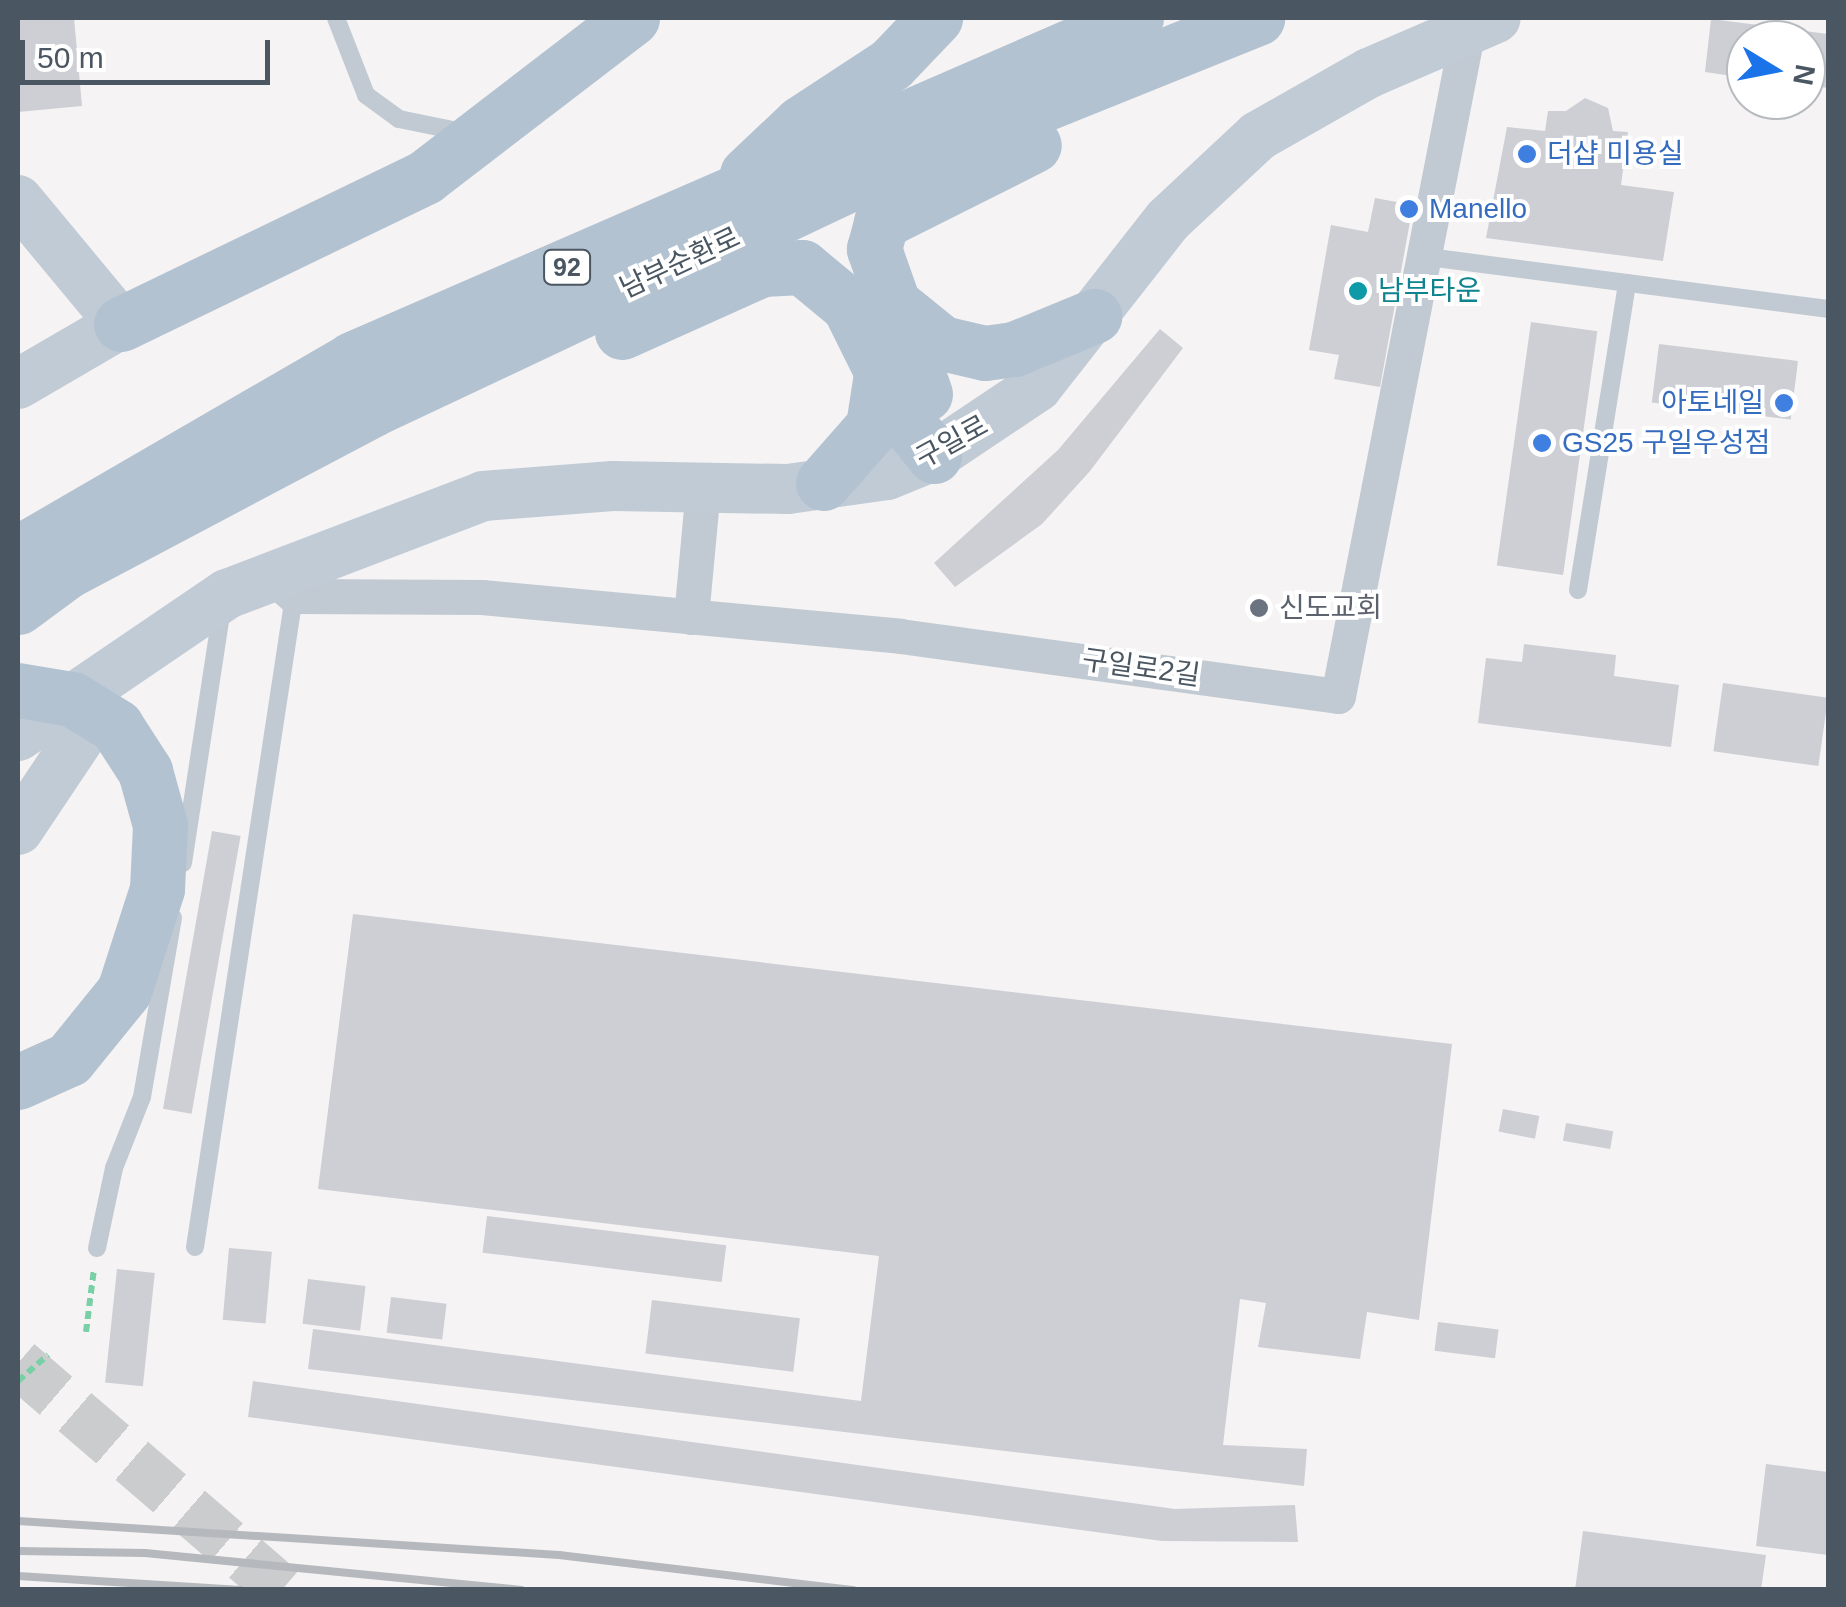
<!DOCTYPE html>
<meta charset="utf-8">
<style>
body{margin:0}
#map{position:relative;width:1846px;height:1607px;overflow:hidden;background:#f5f3f3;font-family:Arial,"Noto Sans KR",sans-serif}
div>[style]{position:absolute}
.building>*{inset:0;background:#cdcfd5;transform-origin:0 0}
.secondary-tunnel>*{height:50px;margin-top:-25px;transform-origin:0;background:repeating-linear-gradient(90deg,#caccce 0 50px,transparent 0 75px)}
.path>*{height:6px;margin-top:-3px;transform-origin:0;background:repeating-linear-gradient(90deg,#7ad0a6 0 8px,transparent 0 13px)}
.service>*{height:18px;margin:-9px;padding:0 9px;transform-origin:9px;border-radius:9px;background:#c1cad2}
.minor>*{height:35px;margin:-17.5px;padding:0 17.5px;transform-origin:17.5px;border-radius:17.5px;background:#c1cad2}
.secondary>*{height:50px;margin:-25px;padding:0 25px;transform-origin:25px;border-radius:25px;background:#c1cbd6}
.primary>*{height:55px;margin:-27.5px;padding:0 27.5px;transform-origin:27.5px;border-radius:27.5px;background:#b3c2d1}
.rail>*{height:8px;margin:-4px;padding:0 4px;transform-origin:4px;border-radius:4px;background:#b5b8bd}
.primary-bridge>*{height:55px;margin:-27.5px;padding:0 27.5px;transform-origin:27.5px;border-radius:27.5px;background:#b3c2d1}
.dots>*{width:28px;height:28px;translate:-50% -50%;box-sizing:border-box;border:5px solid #fff;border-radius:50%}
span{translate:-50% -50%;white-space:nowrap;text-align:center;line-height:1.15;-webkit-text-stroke:8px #fff;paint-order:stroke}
.shield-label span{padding:2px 8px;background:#fff;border:2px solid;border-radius:8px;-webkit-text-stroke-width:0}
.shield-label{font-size:25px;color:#4a5661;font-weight:700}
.shop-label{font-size:28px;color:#366cbe}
.left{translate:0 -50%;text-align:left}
.right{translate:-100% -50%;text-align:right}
.street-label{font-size:28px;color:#4a5661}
.culture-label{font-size:28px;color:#0d838f}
.worship-label{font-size:28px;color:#5b616d}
.frame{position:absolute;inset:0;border:20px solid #4a5661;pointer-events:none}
.north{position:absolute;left:1726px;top:20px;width:100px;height:100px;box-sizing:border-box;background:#fff;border:2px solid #b7bbc0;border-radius:50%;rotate:100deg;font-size:28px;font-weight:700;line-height:40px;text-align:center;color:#4a5661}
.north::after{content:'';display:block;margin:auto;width:35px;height:45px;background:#1a73e8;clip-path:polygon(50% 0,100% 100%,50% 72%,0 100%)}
.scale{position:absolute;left:20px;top:40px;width:250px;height:45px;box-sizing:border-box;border:5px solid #4a5661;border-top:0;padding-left:12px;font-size:30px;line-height:35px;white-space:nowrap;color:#4a5661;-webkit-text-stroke:8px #fff;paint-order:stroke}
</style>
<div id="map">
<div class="building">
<i style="clip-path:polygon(18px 18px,74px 18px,82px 106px,18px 112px)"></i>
<i style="clip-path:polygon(1711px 19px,1828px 34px,1828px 88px,1806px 85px,1806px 40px,1746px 40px,1746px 78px,1705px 72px)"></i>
<i style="clip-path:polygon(1585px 98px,1608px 108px,1613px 131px,1628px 132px,1621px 185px,1674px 192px,1663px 261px,1486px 238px,1507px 127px,1545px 131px,1548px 111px,1566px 111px)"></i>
<i style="clip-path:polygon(1375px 198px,1413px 205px,1380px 387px,1334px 379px,1339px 355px,1309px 350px,1331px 225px,1368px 232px)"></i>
<i style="left:1531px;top:322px;width:67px;height:246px;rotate:8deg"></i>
<i style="clip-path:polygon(1160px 329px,1183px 348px,1090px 471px,1042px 524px,955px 587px,934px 563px,1058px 450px)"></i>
<i style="left:1659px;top:344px;width:140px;height:59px;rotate:7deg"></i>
<i style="clip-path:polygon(1524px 644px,1616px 655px,1614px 676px,1679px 685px,1671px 747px,1478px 723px,1486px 658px,1522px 662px)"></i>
<i style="left:1723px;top:683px;width:106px;height:69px;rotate:8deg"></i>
<i style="left:212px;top:831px;width:29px;height:282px;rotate:10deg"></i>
<i style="clip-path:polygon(353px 914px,1452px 1044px,1419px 1320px,1367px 1312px,1360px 1359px,1258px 1347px,1266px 1303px,1240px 1299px,1223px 1445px,1307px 1449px,1304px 1486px,308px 1369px,313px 1329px,861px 1401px,879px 1256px,318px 1189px)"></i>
<i style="left:1503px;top:1109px;width:37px;height:23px;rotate:11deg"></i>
<i style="left:1566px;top:1123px;width:48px;height:18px;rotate:10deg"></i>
<i style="left:487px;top:1216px;width:241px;height:37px;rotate:7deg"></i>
<i style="left:229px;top:1248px;width:43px;height:72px;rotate:5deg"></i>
<i style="left:117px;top:1269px;width:38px;height:114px;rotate:6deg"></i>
<i style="left:308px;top:1279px;width:58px;height:45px;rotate:7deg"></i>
<i style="left:391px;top:1297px;width:56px;height:36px;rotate:7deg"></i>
<i style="left:652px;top:1300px;width:149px;height:54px;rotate:7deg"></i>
<i style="left:1438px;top:1322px;width:61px;height:29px;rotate:7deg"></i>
<i style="clip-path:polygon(253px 1381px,1175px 1509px,1295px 1505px,1298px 1542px,1162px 1541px,248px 1417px)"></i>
<i style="clip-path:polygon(1766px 1464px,1828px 1472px,1828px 1555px,1756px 1546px)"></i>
<i style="clip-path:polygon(1583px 1531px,1766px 1555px,1761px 1590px,1575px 1590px)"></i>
</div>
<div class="secondary-tunnel">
<i style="left:18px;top:1363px;width:348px;rotate:40.7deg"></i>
</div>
<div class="path">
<i style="left:86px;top:1332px;width:64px;rotate:-82.8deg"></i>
<i style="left:18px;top:1381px;width:40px;rotate:-41deg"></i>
</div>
<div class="service">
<i style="left:336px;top:18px;width:83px;rotate:68.7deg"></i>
<i style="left:366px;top:95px;width:41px;rotate:36deg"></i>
<i style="left:399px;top:119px;width:65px;rotate:11.5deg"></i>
<i style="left:1428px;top:257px;width:403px;rotate:7.4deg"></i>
<i style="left:1578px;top:590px;width:311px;rotate:-80.9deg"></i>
<i style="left:183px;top:863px;width:245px;rotate:-81.3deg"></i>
<i style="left:195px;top:1247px;width:658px;rotate:-81.35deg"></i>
<i style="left:97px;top:1248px;width:82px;rotate:-78deg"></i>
<i style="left:114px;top:1168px;width:76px;rotate:-68.5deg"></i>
<i style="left:142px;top:1097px;width:182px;rotate:-80.2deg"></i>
</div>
<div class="minor">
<i style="left:274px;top:579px;width:26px;rotate:40deg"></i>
<i style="left:294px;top:596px;width:188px;rotate:0.3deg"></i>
<i style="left:482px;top:597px;width:420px;rotate:5.3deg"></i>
<i style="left:900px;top:636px;width:442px;rotate:7.8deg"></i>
<i style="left:1338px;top:696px;width:680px;rotate:-78.97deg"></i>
<i style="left:691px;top:617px;width:131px;rotate:-84.7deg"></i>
</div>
<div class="secondary">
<i style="left:18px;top:200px;width:161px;rotate:50.3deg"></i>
<i style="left:121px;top:324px;width:119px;rotate:149.8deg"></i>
<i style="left:18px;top:736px;width:253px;rotate:-34.2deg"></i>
<i style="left:227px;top:594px;width:274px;rotate:-20.9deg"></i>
<i style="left:483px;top:496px;width:130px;rotate:-4.4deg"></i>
<i style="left:613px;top:486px;width:175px;rotate:1deg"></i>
<i style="left:788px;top:489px;width:100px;rotate:-8deg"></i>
<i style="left:887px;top:475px;width:51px;rotate:-22deg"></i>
<i style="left:934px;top:456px;width:124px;rotate:-33.8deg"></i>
<i style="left:1037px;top:387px;width:212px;rotate:-51.9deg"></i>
<i style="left:1168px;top:220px;width:123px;rotate:-43deg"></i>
<i style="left:1258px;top:136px;width:128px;rotate:-29.6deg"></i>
<i style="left:1369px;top:73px;width:138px;rotate:-23.4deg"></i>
<i style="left:18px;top:830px;width:117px;rotate:-56.2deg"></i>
</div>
<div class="primary">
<i style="left:747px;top:174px;width:74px;rotate:-43.4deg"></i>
<i style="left:801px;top:123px;width:108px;rotate:-33.2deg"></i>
<i style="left:891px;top:64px;width:64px;rotate:-46.3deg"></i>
<i style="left:895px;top:305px;width:60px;rotate:39deg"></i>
<i style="left:942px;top:343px;width:44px;rotate:13.1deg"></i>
<i style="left:985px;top:353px;width:29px;rotate:-8deg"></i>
<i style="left:1014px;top:349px;width:87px;rotate:-22.4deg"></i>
<i style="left:121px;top:324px;width:338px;rotate:-25.8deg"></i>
<i style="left:425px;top:177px;width:261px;rotate:-37.5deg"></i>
<i style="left:622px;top:332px;width:154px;rotate:-24.2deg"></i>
<i style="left:762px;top:269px;width:40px;rotate:-2.9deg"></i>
<i style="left:802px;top:267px;width:61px;rotate:39.7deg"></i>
<i style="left:849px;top:306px;width:128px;rotate:63.6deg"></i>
<i style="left:906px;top:421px;width:45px;rotate:51.3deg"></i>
<i style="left:925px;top:394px;width:154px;rotate:-109.4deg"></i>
<i style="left:874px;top:249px;width:28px;rotate:-75deg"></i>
<i style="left:881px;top:222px;width:171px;rotate:-26.7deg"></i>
<i style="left:823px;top:483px;width:76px;rotate:-48.7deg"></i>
<i style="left:873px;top:426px;width:59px;rotate:-81.2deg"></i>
<i style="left:18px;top:553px;width:386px;rotate:-30.1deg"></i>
<i style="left:352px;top:359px;width:855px;rotate:-23.51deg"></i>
<i style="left:18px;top:607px;width:61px;rotate:-36.3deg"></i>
<i style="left:67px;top:571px;width:346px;rotate:-27.9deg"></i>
<i style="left:373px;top:409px;width:557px;rotate:-25.28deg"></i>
<i style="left:877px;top:171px;width:410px;rotate:-21.9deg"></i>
<i style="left:18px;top:1082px;width:56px;rotate:-24.3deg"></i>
<i style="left:69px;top:1059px;width:87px;rotate:-51deg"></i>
<i style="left:124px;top:991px;width:107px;rotate:-72.1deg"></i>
<i style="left:157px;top:889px;width:64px;rotate:-87.3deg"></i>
</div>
<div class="rail">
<i style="left:18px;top:1521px;width:542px;rotate:3.6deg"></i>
<i style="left:559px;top:1555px;width:297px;rotate:6.8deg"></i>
<i style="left:18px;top:1551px;width:127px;rotate:0.9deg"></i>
<i style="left:145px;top:1553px;width:378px;rotate:5.6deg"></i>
<i style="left:18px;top:1576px;width:223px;rotate:3.6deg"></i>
</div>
<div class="primary-bridge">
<i style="left:18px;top:690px;width:55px;rotate:9.5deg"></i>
<i style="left:72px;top:699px;width:52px;rotate:31.5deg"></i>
<i style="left:116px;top:726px;width:54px;rotate:57.2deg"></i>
<i style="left:145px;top:771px;width:56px;rotate:74.5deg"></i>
</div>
<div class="dots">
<i style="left:1527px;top:154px;background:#3f7fe0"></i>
<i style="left:1409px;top:209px;background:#3f7fe0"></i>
<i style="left:1358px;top:291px;background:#0f9aa8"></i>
<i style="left:1784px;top:403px;background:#3f7fe0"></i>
<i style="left:1542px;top:443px;background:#3f7fe0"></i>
<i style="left:1259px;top:608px;background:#6b7280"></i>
</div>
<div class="shield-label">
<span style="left:567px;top:267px">92</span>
</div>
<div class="shop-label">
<span class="left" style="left:1547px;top:154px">더샵 미용실</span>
<span class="left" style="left:1429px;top:209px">Manello</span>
<span class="right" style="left:1764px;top:403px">아토네일</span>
<span class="left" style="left:1562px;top:443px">GS25 구일우성점</span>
</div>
<div class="street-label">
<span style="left:680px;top:263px;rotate:-25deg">남부순환로</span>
<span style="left:952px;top:442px;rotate:-29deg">구일로</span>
<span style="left:1141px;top:668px;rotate:8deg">구일로2길</span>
</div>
<div class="culture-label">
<span class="left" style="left:1378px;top:291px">남부타운</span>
</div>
<div class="worship-label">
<span class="left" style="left:1279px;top:608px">신도교회</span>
</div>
<div class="frame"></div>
<div class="north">N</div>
<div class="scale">50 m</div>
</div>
